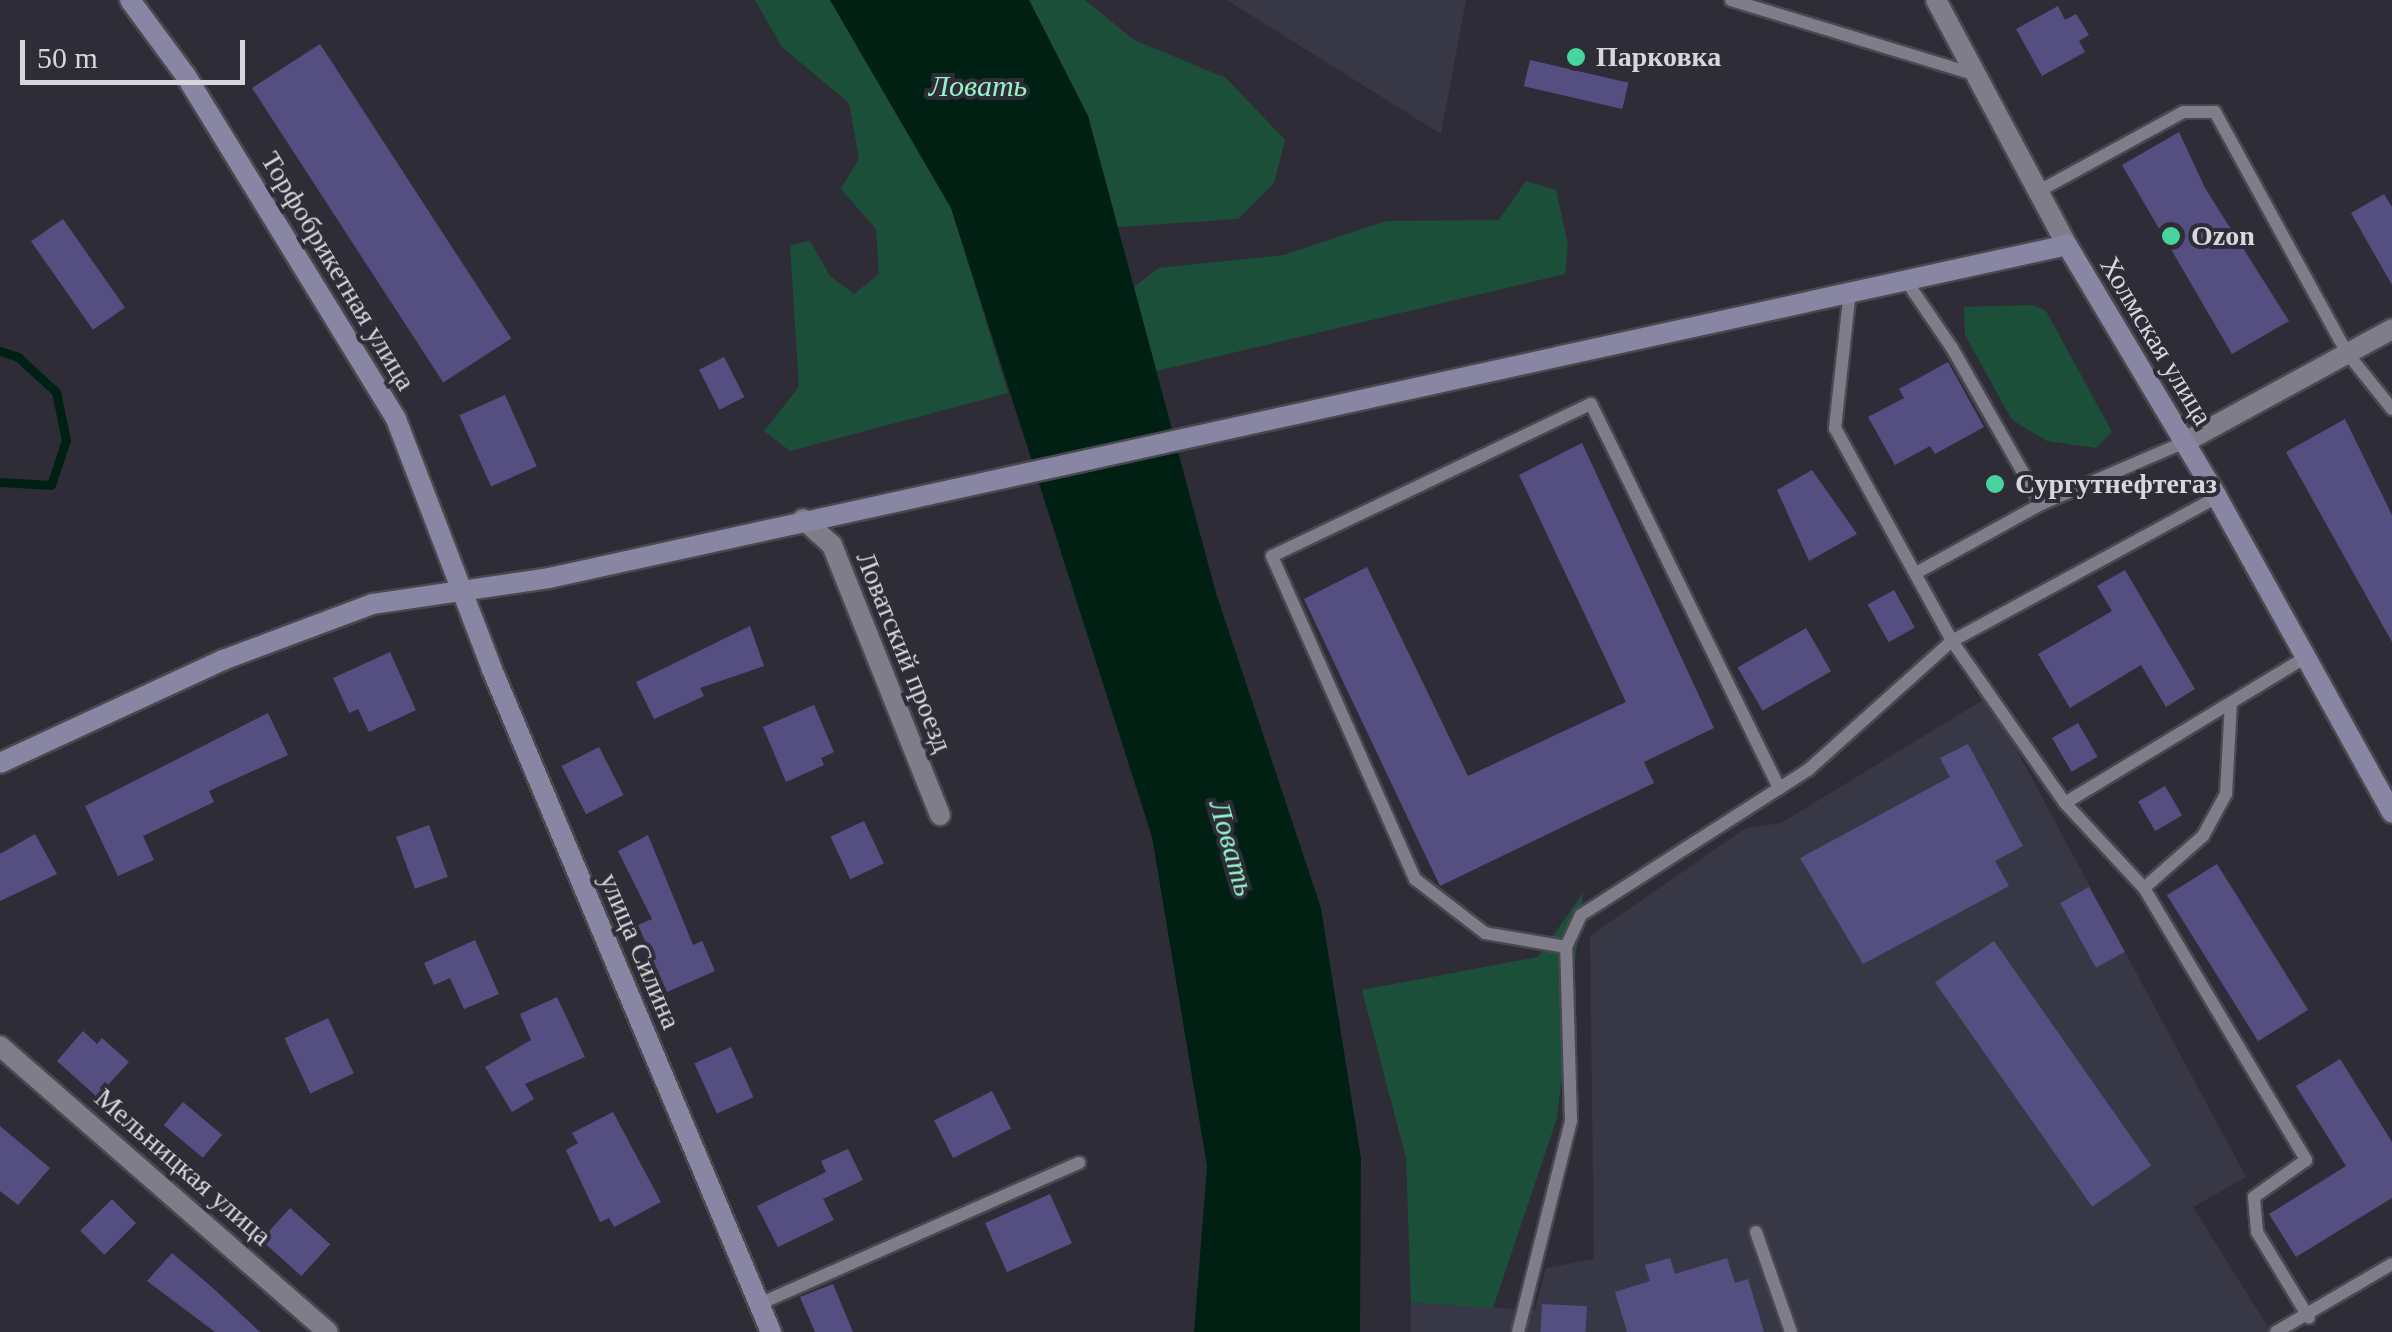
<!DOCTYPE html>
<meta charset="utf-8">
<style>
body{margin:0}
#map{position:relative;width:2392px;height:1332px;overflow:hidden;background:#2e2d37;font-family:Georgia,serif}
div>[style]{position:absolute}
.built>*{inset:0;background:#383746}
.green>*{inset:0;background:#1c4f3a}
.water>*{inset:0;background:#002013}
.stream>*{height:9px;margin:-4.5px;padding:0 4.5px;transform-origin:4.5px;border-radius:4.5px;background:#002013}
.building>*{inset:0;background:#554f81;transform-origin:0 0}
.roads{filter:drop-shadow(2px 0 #48484f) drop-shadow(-2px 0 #48484f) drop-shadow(0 2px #48484f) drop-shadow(0 -2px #48484f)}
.lane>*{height:12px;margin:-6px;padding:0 6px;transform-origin:6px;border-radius:6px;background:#7e7d89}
.street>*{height:20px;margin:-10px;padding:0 10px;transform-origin:10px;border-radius:10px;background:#7e7d89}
.secondary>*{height:20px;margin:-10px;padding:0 10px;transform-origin:10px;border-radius:10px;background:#8986a3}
.dots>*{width:28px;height:28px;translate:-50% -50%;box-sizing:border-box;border:5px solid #2e2d37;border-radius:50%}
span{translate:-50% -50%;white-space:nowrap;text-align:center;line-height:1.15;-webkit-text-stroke:8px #2e2d37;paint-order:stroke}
.poi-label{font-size:28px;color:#d6d6dc;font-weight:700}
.left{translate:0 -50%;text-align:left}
.street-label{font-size:28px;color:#d6d6dc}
.water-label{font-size:30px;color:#94f5c8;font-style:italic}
.scale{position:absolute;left:20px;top:40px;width:225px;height:45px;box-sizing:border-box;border:5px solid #d6d6dc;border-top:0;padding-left:12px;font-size:30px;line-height:35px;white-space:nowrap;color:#d6d6dc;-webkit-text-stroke:8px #2e2d37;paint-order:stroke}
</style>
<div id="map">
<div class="built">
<i style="clip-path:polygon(1227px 0,1466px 0,1441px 134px)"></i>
<i style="clip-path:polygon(1988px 697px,2246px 1177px,2193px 1207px,2271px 1332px,1411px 1332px,1411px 1303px,1535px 1310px,1546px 1268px,1594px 1259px,1590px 936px,1746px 828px,1781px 823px)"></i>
</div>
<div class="green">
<i style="clip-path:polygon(755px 0,830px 0,951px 208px,1008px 393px,790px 451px,764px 431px,799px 387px,790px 245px,810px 241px,830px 276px,854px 294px,879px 274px,876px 229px,841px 189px,859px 159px,849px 103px,782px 47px)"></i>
<i style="clip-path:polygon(1029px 0,1085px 0,1134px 40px,1226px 78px,1285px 140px,1274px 183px,1238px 219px,1118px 227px,1088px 116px)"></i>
<i style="clip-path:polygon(1526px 181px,1556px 190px,1568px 245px,1565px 274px,1156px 371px,1134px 287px,1159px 268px,1284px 255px,1386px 221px,1499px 220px)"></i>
<i style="clip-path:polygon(2032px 305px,2046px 311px,2112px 432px,2096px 448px,2047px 441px,2012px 420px,1965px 335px,1964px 307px)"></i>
<i style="clip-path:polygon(1583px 893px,1557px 1118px,1493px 1308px,1411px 1303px,1406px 1158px,1362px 990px,1538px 957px)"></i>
</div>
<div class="water">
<i style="clip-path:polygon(830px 0,1029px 0,1088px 116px,1216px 593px,1321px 908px,1361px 1158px,1360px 1332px,1194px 1332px,1207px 1166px,1152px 837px,951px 208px)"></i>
</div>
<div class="stream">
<i style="left:0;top:351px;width:19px;rotate:18deg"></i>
<i style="left:18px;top:357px;width:52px;rotate:42.6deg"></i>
<i style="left:56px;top:392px;width:49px;rotate:78.2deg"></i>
<i style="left:66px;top:440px;width:47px;rotate:108.4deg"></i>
<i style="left:51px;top:485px;width:51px;rotate:-176.6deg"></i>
</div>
<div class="building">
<i style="clip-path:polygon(2058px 6px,2065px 20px,2076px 14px,2089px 35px,2079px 41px,2085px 52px,2042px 76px,2016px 29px)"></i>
<i style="left:320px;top:44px;width:351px;height:81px;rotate:57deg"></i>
<i style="left:1530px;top:60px;width:101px;height:27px;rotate:13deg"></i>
<i style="clip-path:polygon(2179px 132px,2205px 188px,2289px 321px,2232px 354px,2122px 165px)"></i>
<i style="clip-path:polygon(2384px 194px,2392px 207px,2392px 285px,2351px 213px)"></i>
<i style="left:63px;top:219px;width:108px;height:39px;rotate:55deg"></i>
<i style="left:724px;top:357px;width:45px;height:28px;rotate:63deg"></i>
<i style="clip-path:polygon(1948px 362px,1984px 427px,1935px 454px,1930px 446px,1895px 465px,1868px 417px,1904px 398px,1899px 389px)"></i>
<i style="left:505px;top:395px;width:78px;height:50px;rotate:66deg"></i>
<i style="clip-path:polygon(2345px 419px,2392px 515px,2392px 642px,2286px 452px)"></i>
<i style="clip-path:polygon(1582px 443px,1714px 728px,1644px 762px,1654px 783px,1440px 886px,1304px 599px,1367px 567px,1468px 776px,1626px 702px,1519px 475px)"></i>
<i style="clip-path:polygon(1812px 470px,1857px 534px,1809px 561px,1777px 490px)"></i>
<i style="clip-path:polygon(2125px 570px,2195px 689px,2166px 707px,2141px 665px,2070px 708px,2038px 654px,2112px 611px,2097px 586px)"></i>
<i style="left:1894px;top:590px;width:43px;height:30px;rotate:61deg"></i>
<i style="clip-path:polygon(750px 626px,764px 666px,700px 688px,704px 696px,654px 719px,636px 682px)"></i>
<i style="left:1806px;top:628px;width:50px;height:79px;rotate:60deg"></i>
<i style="clip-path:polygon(390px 652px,416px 710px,369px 732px,358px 709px,349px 713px,333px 678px)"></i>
<i style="clip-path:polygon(814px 705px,834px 752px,821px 758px,824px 765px,786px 782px,763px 727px)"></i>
<i style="clip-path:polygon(268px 713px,288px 755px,209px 791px,214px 802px,143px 836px,154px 860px,118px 876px,85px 806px)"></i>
<i style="left:2078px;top:723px;width:39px;height:30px;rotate:60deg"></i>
<i style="clip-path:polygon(1968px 744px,2023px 846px,1995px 861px,2009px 886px,1863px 964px,1800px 858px,1950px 777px,1940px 758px)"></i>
<i style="left:599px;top:747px;width:54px;height:42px;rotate:63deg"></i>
<i style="left:2165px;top:786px;width:34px;height:31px;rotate:60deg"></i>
<i style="left:864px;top:821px;width:47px;height:37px;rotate:65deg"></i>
<i style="left:429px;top:825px;width:55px;height:35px;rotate:70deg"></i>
<i style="clip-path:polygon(35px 834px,57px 874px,0 901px,0 854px)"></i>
<i style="clip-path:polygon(648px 835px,693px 945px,702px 941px,715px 971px,667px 992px,638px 925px,652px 919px,618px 851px)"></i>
<i style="left:2217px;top:864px;width:172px;height:59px;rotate:58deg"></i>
<i style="left:2089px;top:887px;width:74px;height:33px;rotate:61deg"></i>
<i style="clip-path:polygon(475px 940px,499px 994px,464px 1009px,450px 978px,434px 985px,424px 963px)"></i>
<i style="left:1994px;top:941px;width:274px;height:72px;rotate:55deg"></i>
<i style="clip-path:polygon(557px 997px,585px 1057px,525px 1084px,534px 1099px,512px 1112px,485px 1067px,531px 1040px,520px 1014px)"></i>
<i style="left:328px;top:1018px;width:61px;height:48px;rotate:65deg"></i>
<i style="clip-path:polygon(83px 1031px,97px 1044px,102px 1038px,129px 1062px,97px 1097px,57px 1061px)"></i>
<i style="left:731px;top:1047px;width:55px;height:40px;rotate:66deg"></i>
<i style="clip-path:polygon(2340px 1059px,2392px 1142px,2392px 1198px,2296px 1257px,2269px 1214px,2346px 1166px,2296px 1086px)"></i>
<i style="left:992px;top:1091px;width:42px;height:65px;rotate:63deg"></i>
<i style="left:183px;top:1102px;width:51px;height:30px;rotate:40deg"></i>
<i style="clip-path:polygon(613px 1112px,661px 1202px,614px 1227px,609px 1218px,600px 1222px,566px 1150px,578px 1143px,572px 1133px)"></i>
<i style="clip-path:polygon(0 1126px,50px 1168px,18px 1205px,0 1191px)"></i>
<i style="clip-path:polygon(848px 1149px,863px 1180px,823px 1199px,834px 1220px,778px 1247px,757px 1206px,826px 1172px,821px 1161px)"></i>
<i style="left:1050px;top:1194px;width:54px;height:71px;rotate:66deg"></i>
<i style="left:112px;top:1199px;width:34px;height:45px;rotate:45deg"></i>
<i style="left:290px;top:1208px;width:54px;height:43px;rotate:42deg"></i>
<i style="clip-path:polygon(172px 1253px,214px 1289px,260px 1332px,215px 1332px,147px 1281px)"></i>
<i style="clip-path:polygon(1670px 1258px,1675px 1274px,1727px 1258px,1735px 1283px,1748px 1279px,1764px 1332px,1627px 1332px,1615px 1292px,1650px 1281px,1645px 1265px)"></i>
<i style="clip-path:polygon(833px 1284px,853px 1332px,815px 1332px,800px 1297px)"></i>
<i style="left:1542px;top:1304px;width:45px;height:28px;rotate:3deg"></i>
</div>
<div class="roads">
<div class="lane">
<i style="left:1731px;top:0;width:256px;rotate:17deg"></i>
<i style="left:2039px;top:191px;width:164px;rotate:-28.7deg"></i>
<i style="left:2183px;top:112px;width:32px"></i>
<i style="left:2215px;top:112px;width:275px;rotate:61.3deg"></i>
<i style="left:2347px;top:353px;width:72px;rotate:51.2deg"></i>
<i style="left:1905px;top:279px;width:83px;rotate:55.7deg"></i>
<i style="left:1952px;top:348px;width:180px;rotate:60.3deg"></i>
<i style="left:2041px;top:504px;width:157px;rotate:-23.3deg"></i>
<i style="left:1850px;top:290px;width:139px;rotate:96.2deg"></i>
<i style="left:1835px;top:428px;width:243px;rotate:61.2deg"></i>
<i style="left:1952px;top:641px;width:198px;rotate:55.1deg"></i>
<i style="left:2065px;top:803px;width:116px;rotate:47.1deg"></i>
<i style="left:2144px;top:888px;width:317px;rotate:59.2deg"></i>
<i style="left:2306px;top:1160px;width:64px;rotate:144.6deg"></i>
<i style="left:2254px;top:1197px;width:35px;rotate:85deg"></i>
<i style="left:2257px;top:1232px;width:100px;rotate:58.8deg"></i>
<i style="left:1916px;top:573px;width:143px;rotate:-28.9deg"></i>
<i style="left:2065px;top:803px;width:282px;rotate:-31.2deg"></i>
<i style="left:2144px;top:888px;width:79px;rotate:-41.4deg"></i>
<i style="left:2203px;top:836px;width:48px;rotate:-61.3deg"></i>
<i style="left:2226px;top:794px;width:91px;rotate:-86.9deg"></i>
<i style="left:1566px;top:947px;width:82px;rotate:-170.2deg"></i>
<i style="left:1485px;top:933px;width:88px;rotate:-142.4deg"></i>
<i style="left:1415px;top:879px;width:353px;rotate:-113.9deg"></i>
<i style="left:1272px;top:556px;width:353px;rotate:-25.5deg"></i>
<i style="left:1591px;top:404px;width:428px;rotate:63.9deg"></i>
<i style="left:1756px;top:1232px;width:106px;rotate:70.7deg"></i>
<i style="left:759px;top:1304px;width:350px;rotate:-23.8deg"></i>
<i style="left:1518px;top:1332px;width:218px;rotate:-75.9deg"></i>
<i style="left:1571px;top:1121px;width:174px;rotate:-91.6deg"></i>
<i style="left:1566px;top:947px;width:35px;rotate:-65deg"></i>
<i style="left:1581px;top:915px;width:269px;rotate:-32.6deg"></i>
<i style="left:1808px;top:770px;width:193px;rotate:-41.9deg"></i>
<i style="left:1952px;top:641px;width:302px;rotate:-28.5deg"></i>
<i style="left:2276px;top:1332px;width:134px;rotate:-30.4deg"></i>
</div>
<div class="street">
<i style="left:1936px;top:0;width:278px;rotate:61.9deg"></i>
<i style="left:2185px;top:442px;width:236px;rotate:-28.6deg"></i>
<i style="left:803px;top:519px;width:39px;rotate:42deg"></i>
<i style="left:832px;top:545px;width:291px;rotate:68.2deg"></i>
<i style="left:0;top:1046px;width:435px;rotate:41.1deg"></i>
</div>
<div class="secondary">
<i style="left:130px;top:0;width:94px;rotate:53.6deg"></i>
<i style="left:186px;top:76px;width:402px;rotate:58.5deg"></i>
<i style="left:396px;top:419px;width:266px;rotate:69deg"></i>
<i style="left:491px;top:667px;width:722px;rotate:67.17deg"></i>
<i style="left:0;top:763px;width:246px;rotate:-24.8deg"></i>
<i style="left:223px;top:660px;width:160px;rotate:-20.5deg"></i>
<i style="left:373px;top:604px;width:178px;rotate:-8.4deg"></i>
<i style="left:549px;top:578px;width:1554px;rotate:-12.37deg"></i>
<i style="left:2067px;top:245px;width:293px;rotate:59.2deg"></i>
<i style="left:2217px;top:497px;width:361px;rotate:61deg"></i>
</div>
</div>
<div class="dots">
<i style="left:1576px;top:57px;background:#48d49d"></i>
<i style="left:2171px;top:236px;background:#48d49d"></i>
<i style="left:1995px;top:484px;background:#48d49d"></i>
</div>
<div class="poi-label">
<span class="left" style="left:1596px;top:57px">Парковка</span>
<span class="left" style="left:2191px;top:236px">Ozon</span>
<span class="left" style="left:2015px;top:484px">Сургутнефтегаз</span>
</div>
<div class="street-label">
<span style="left:338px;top:271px;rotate:59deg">Торфобрикетная улица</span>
<span style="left:2156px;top:341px;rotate:59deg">Холмская улица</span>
<span style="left:904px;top:652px;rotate:68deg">Ловатский проезд</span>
<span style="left:640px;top:951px;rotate:67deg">улица Силина</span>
<span style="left:183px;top:1167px;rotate:41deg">Мельницкая улица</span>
</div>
<div class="water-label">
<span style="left:978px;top:86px">Ловать</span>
<span style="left:1232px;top:848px;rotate:74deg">Ловать</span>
</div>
<div class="scale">50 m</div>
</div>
